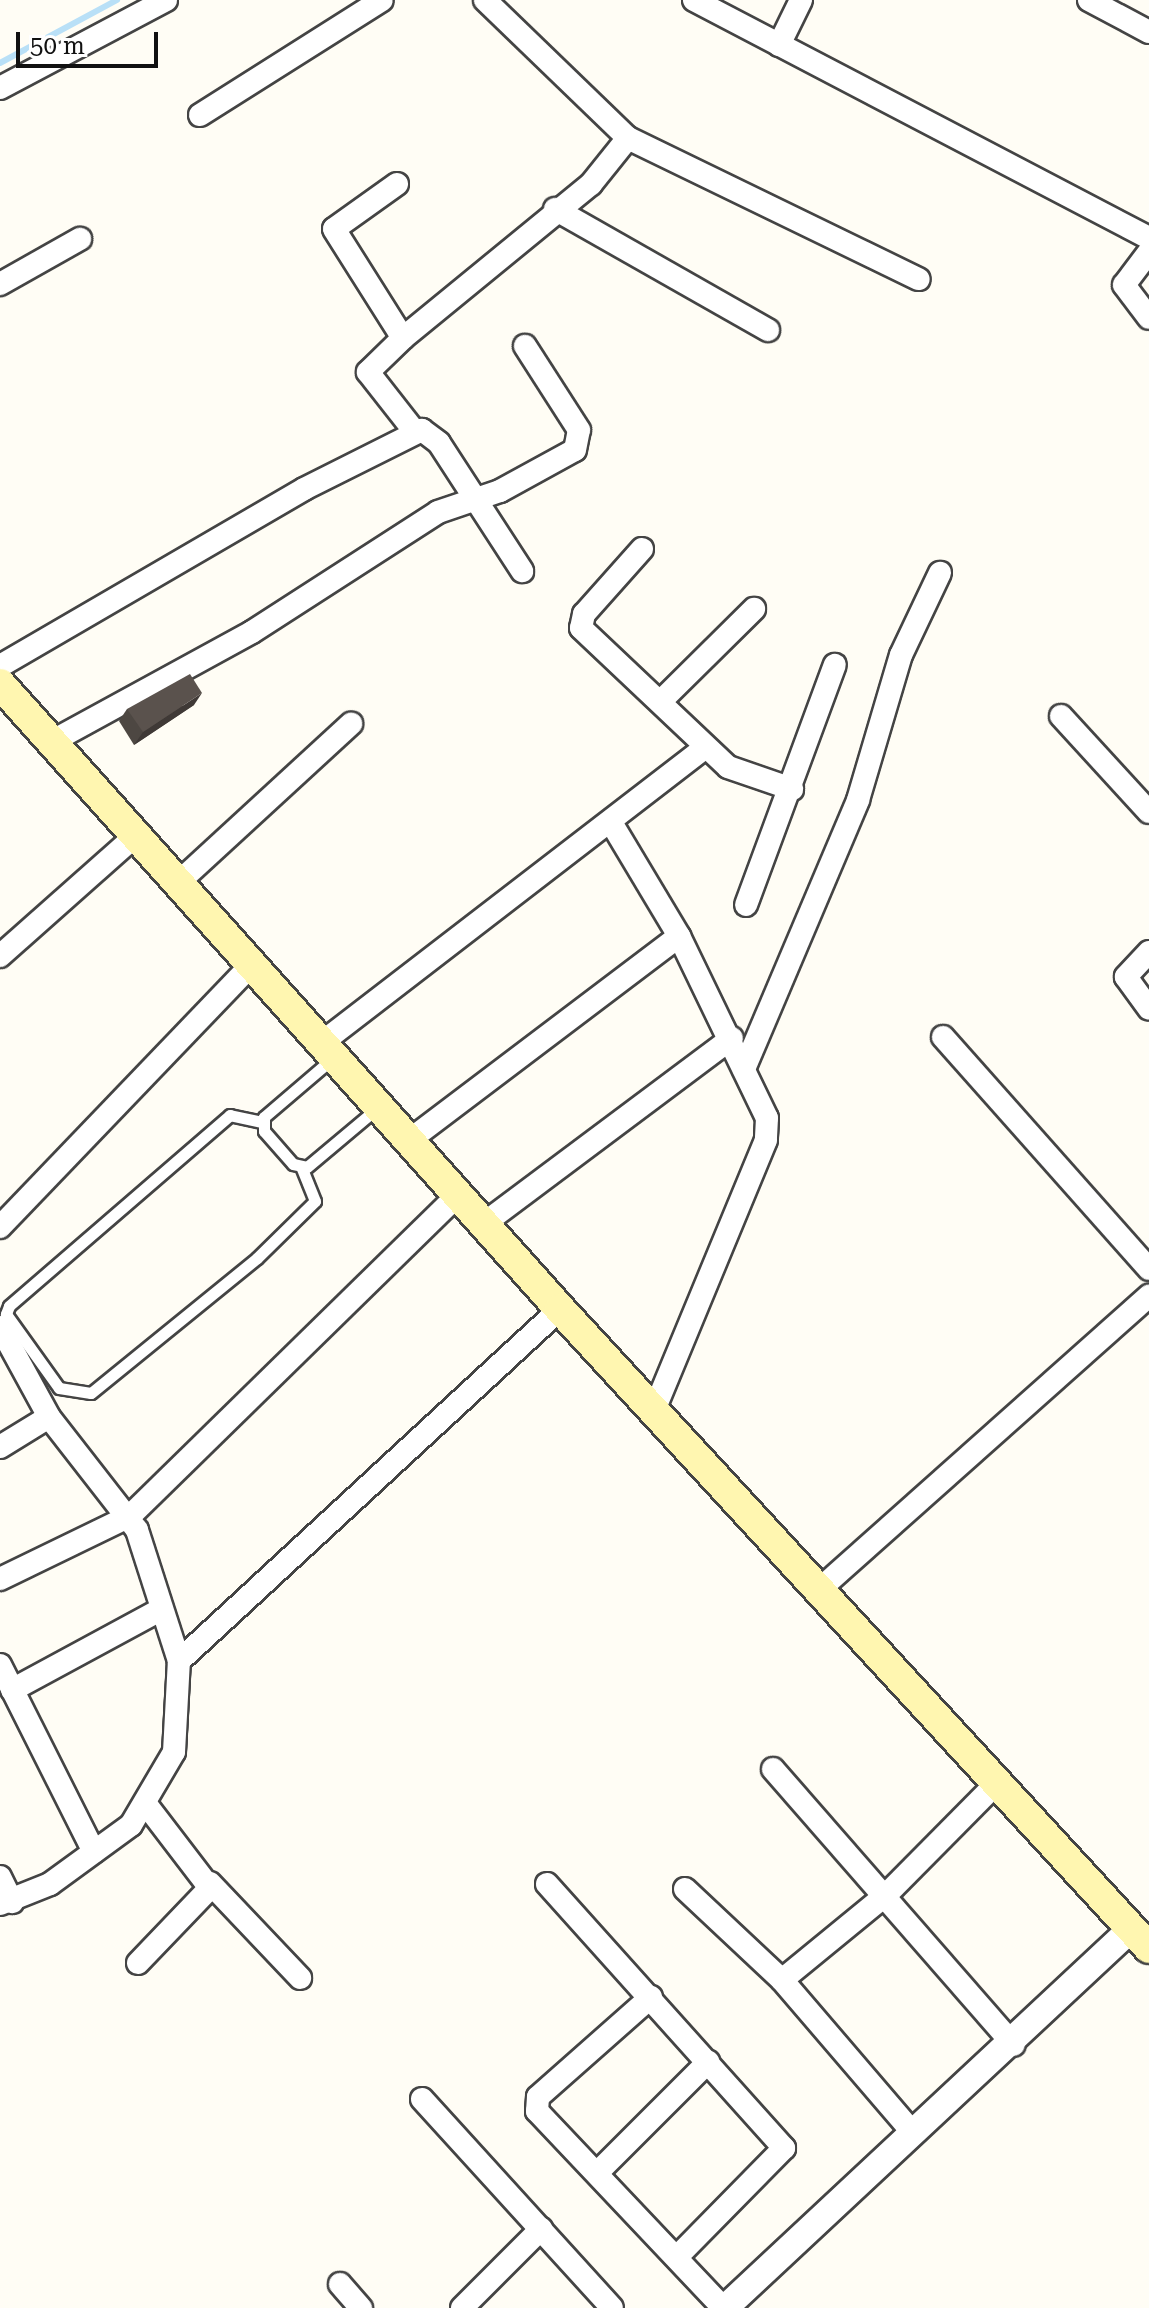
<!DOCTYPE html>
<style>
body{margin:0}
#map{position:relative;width:1149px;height:2308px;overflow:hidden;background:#fffdf5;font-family:"Roboto Serif",serif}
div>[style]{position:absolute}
.stream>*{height:6px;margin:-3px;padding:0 3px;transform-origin:3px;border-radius:3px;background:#b9e0f7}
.roads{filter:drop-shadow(2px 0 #444) drop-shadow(-2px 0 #444) drop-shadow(0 2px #444) drop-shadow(0 -2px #444)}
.service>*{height:11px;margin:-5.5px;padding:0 5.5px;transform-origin:5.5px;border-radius:5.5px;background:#fff}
.minor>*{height:22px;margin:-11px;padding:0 11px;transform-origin:11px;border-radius:11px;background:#fff}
.tertiary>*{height:26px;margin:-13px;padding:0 13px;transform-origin:13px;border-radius:13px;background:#fff}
.secondary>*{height:30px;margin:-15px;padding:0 15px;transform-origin:15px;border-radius:15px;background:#fff6b0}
.wall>*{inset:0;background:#4d4742}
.shaded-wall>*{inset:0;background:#3f3936}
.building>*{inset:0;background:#5a524d}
span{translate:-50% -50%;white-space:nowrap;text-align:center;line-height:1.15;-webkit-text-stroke:8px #fff;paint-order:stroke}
.scale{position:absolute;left:16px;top:32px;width:142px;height:36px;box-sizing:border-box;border:4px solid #111;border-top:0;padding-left:10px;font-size:24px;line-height:28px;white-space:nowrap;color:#111;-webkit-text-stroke:6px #fff;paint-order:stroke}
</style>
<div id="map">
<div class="stream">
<i style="left:0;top:63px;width:133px;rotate:-28.3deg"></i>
</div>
<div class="roads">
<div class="service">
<i style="left:333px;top:1058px;width:91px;rotate:139.5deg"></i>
<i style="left:264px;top:1117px;width:14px;rotate:90deg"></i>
<i style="left:264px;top:1131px;width:44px;rotate:48.7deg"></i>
<i style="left:293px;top:1164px;width:14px;rotate:12deg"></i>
<i style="left:307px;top:1167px;width:90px;rotate:-40deg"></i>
<i style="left:262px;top:1122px;width:33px;rotate:-168deg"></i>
<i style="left:230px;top:1115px;width:292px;rotate:139.2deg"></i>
<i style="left:9px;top:1306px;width:9px;rotate:111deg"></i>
<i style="left:6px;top:1314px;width:91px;rotate:54.4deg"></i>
<i style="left:59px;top:1388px;width:32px;rotate:9deg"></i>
<i style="left:91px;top:1393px;width:214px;rotate:-39.1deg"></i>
<i style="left:257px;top:1258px;width:81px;rotate:-44.5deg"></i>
<i style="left:315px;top:1201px;width:35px;rotate:-112deg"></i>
</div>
<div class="minor">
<i style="left:485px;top:0;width:199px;rotate:44deg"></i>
<i style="left:628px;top:138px;width:323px;rotate:25.9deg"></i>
<i style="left:694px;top:0;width:513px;rotate:27.61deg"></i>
<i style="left:1089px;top:0;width:68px;rotate:28.1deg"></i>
<i style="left:779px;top:45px;width:50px;rotate:-63.9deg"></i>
<i style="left:0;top:88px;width:188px;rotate:-27.9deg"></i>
<i style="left:200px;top:115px;width:215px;rotate:-32.3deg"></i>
<i style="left:397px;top:184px;width:77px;rotate:144.5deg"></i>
<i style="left:334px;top:229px;width:129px;rotate:57.7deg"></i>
<i style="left:403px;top:338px;width:243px;rotate:-39.3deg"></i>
<i style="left:591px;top:184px;width:59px;rotate:-51.2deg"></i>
<i style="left:555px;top:209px;width:245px;rotate:29.6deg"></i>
<i style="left:1149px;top:252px;width:41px;rotate:127.1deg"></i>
<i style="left:1124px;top:285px;width:41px;rotate:52.9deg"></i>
<i style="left:0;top:284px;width:92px;rotate:-29.4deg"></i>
<i style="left:403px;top:338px;width:49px;rotate:135.8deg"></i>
<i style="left:368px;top:372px;width:76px;rotate:51.9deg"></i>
<i style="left:642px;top:549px;width:87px;rotate:131.7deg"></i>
<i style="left:584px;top:614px;width:14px;rotate:102deg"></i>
<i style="left:581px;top:628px;width:202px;rotate:43.4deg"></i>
<i style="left:728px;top:767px;width:68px;rotate:19deg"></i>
<i style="left:0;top:666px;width:352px;rotate:-30.2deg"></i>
<i style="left:304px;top:489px;width:132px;rotate:-26.6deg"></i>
<i style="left:422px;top:430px;width:21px;rotate:37deg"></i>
<i style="left:439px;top:443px;width:153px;rotate:57deg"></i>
<i style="left:661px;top:701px;width:131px;rotate:-44.7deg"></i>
<i style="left:1061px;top:716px;width:130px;rotate:47.5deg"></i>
<i style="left:51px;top:742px;width:229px;rotate:-28.7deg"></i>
<i style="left:252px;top:632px;width:221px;rotate:-32.8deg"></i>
<i style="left:438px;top:512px;width:65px;rotate:-18.7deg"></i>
<i style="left:500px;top:491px;width:85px;rotate:-28.7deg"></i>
<i style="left:575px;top:450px;width:20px;rotate:-79deg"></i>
<i style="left:579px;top:430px;width:100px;rotate:-122.7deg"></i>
<i style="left:612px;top:824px;width:131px;rotate:59.1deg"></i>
<i style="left:679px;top:936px;width:202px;rotate:64.2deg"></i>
<i style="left:767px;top:1118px;width:22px;rotate:93deg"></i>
<i style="left:766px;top:1140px;width:288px;rotate:112.5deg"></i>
<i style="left:179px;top:882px;width:234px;rotate:-42.6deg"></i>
<i style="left:746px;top:905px;width:256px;rotate:-69.7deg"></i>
<i style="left:1149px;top:952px;width:34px;rotate:133deg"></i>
<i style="left:1126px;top:977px;width:39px;rotate:54deg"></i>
<i style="left:0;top:956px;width:179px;rotate:-41.6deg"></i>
<i style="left:943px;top:1037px;width:310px;rotate:48.4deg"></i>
<i style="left:324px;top:1041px;width:480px;rotate:-37.6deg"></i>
<i style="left:744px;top:1069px;width:292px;rotate:-67deg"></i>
<i style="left:858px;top:800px;width:151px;rotate:-73.5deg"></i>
<i style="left:901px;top:655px;width:91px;rotate:-64.6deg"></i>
<i style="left:411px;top:1139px;width:336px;rotate:-37.1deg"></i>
<i style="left:486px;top:1222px;width:307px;rotate:-36.8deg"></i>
<i style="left:0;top:1227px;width:364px;rotate:-46.2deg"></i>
<i style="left:0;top:1327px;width:102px;rotate:61.4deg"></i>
<i style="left:49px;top:1417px;width:143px;rotate:52.1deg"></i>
<i style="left:137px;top:1530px;width:138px;rotate:72.2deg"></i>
<i style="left:0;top:1447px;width:57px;rotate:-31.5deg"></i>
<i style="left:0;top:1579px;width:144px;rotate:-25.9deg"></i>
<i style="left:130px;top:1516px;width:462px;rotate:-44.4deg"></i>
<i style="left:820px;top:1589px;width:441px;rotate:-41.7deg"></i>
<i style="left:0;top:1665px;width:209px;rotate:63.3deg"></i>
<i style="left:12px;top:1690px;width:166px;rotate:-28.4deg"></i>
<i style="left:773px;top:1769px;width:366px;rotate:48.9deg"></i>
<i style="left:0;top:1877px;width:28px;rotate:64deg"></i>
<i style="left:210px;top:1883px;width:131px;rotate:46.5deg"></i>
<i style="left:547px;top:1884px;width:355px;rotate:48.1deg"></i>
<i style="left:784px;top:2148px;width:153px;rotate:134.5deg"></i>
<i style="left:685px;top:1889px;width:133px;rotate:43.2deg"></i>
<i style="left:782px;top:1980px;width:136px;rotate:-39.3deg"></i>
<i style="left:887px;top:1894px;width:156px;rotate:-45.3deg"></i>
<i style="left:0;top:1904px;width:54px;rotate:-21.8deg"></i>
<i style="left:50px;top:1884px;width:100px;rotate:-36.1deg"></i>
<i style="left:131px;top:1825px;width:85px;rotate:-59.5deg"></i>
<i style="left:174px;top:1752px;width:91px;rotate:-86.9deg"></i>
<i style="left:179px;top:1661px;width:519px;rotate:-42.73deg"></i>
<i style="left:138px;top:1963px;width:104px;rotate:-46.2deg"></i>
<i style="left:210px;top:1888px;width:102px;rotate:-127.4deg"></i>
<i style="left:782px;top:1980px;width:201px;rotate:49.4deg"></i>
<i style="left:651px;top:1997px;width:151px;rotate:138.5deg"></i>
<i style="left:538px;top:2097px;width:14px;rotate:94deg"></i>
<i style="left:537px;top:2111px;width:271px;rotate:46.6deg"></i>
<i style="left:422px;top:2099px;width:282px;rotate:47.7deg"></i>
<i style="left:598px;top:2172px;width:156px;rotate:-45deg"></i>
<i style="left:340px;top:2284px;width:32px;rotate:49deg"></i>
<i style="left:462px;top:2308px;width:112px;rotate:-45deg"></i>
</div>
<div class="tertiary">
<i style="left:725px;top:2308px;width:555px;rotate:-43.03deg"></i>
</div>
<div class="secondary">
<i style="left:0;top:684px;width:839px;rotate:48.14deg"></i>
<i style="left:560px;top:1309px;width:869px;rotate:47.33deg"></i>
</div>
</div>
<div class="wall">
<i style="clip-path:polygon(194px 705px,134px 745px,119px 721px,127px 709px)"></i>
</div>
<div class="shaded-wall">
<i style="clip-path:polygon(202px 693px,194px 705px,134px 745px,143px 732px)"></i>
</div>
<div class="building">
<i style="clip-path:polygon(190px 674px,202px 693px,143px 732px,127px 709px)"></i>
</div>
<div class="scale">50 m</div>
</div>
